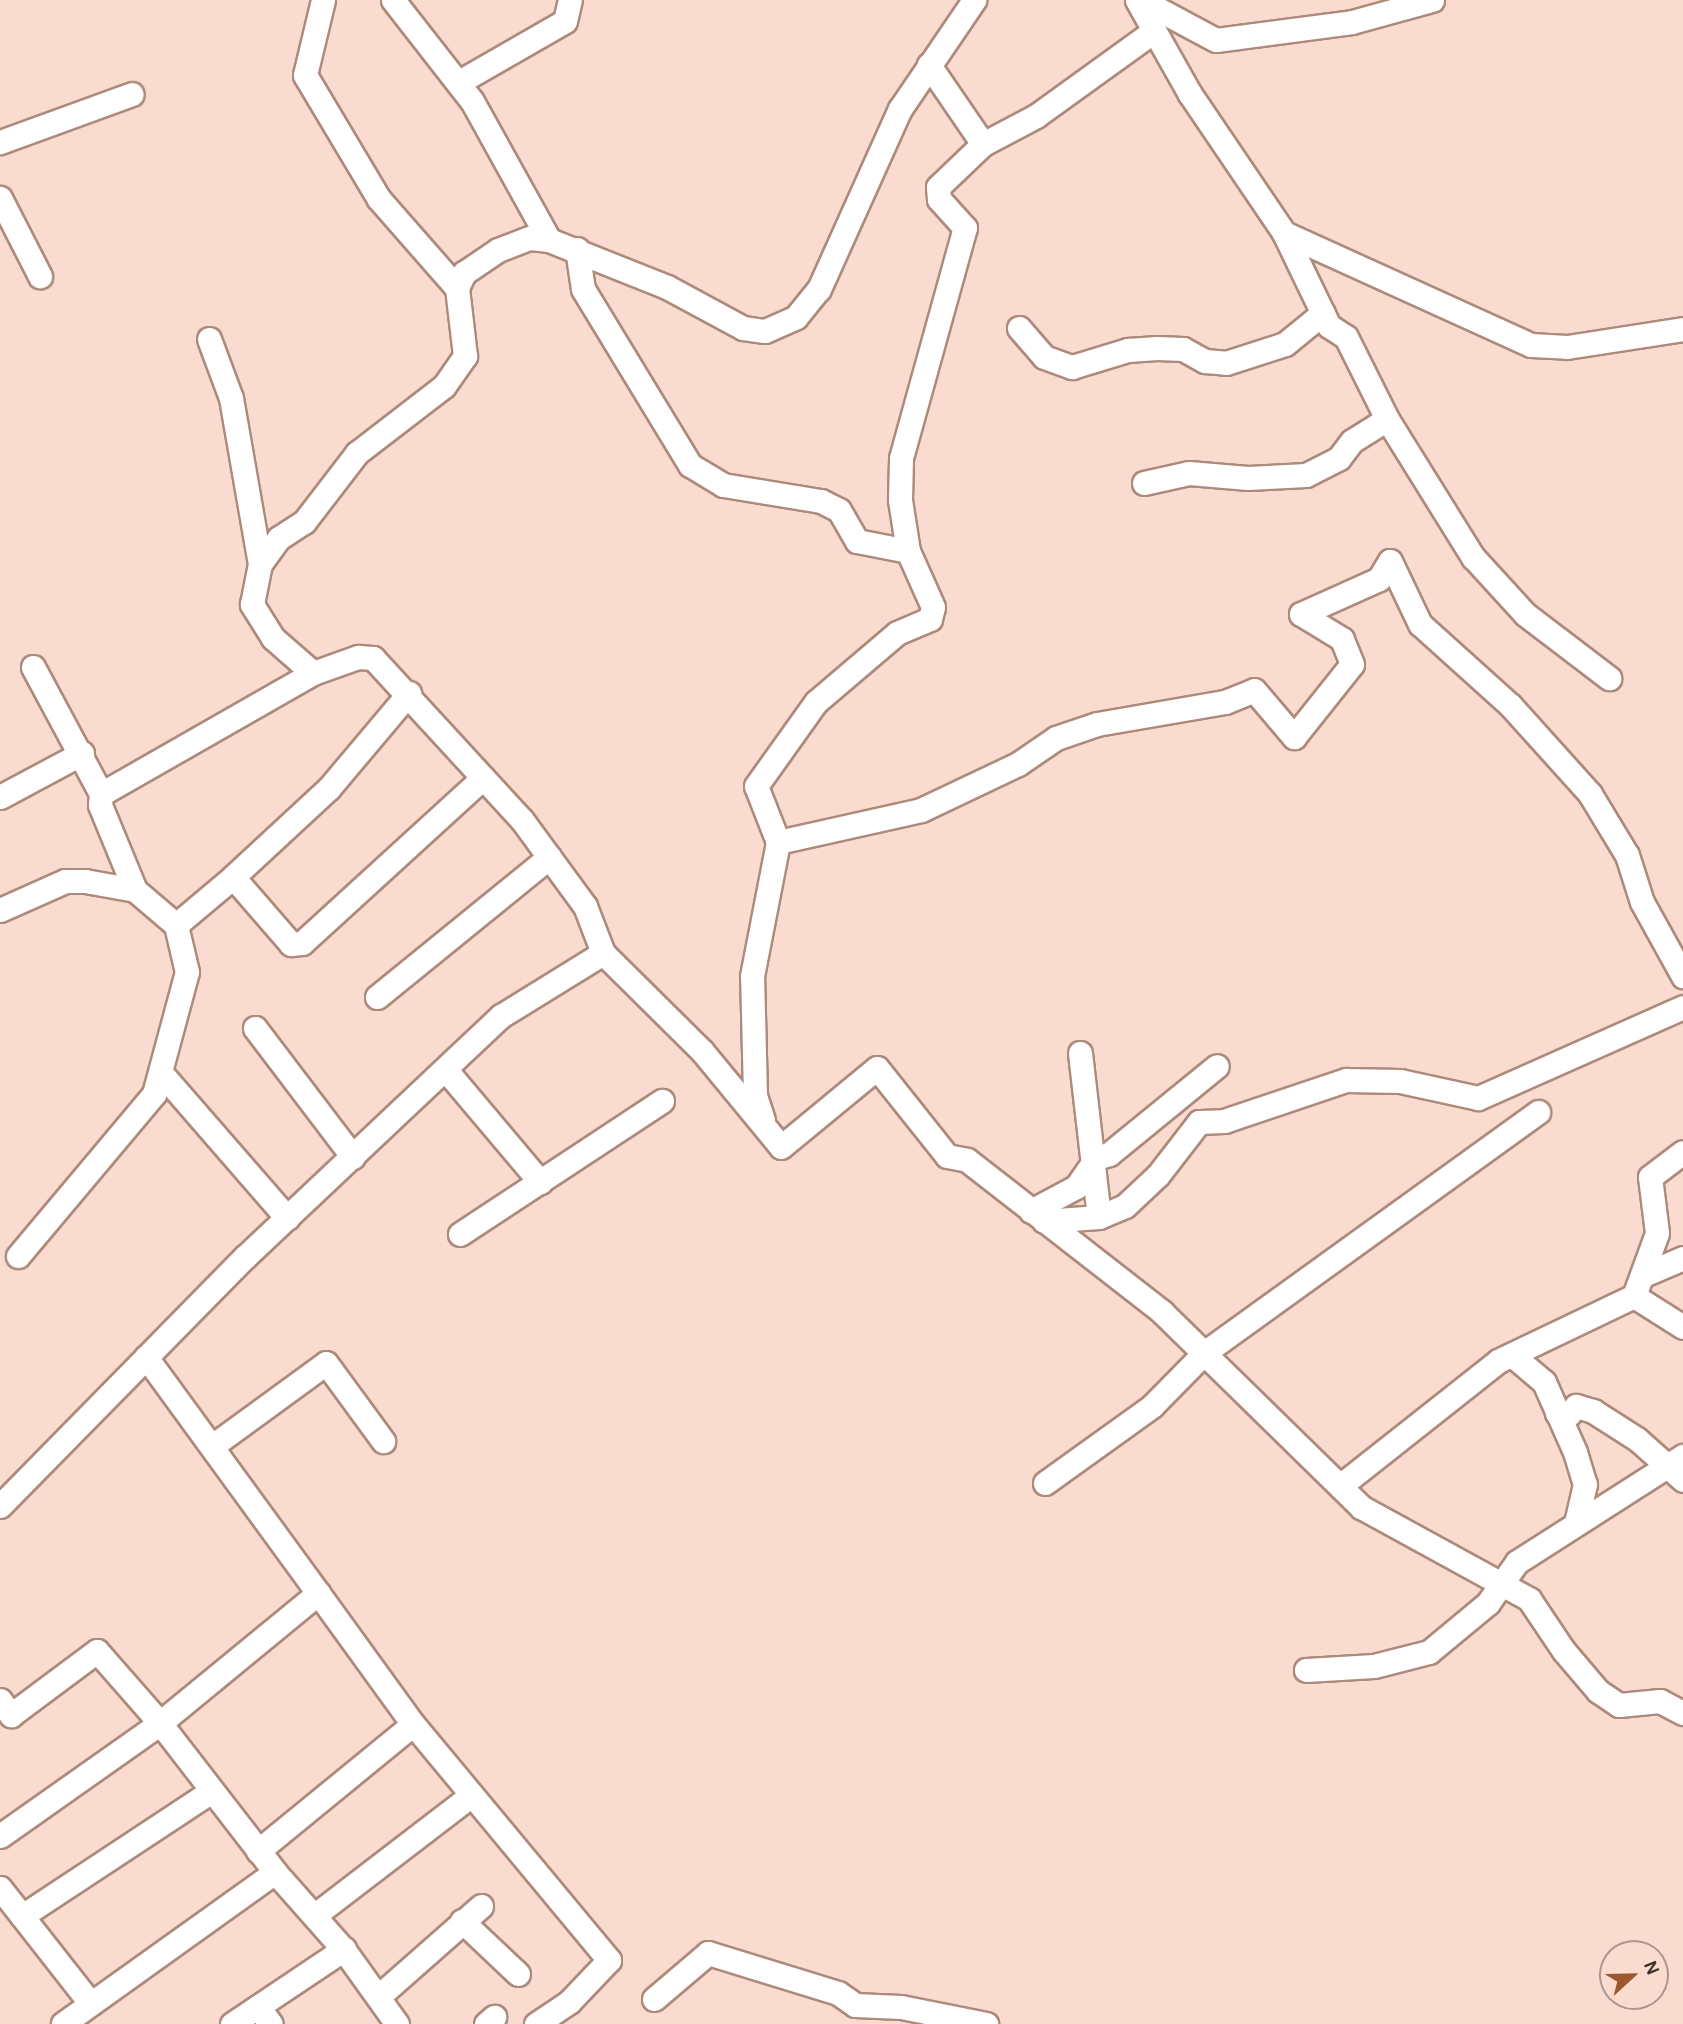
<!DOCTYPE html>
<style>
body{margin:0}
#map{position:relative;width:1683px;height:2024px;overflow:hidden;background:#fadbcf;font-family:Karla,sans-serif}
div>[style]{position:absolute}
.roads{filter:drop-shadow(2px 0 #ad8a7b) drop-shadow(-2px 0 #ad8a7b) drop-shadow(0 2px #ad8a7b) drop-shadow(0 -2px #ad8a7b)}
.minor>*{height:23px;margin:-11.5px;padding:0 11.5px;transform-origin:11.5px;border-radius:11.5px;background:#fff}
span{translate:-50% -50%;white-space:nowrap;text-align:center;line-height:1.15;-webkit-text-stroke:7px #fadbcf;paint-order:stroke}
.north{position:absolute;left:1599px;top:1940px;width:70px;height:70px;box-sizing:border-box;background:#fadbcf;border:2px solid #af968d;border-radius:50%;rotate:68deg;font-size:19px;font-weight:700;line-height:28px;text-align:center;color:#3e2f29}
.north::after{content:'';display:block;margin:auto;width:24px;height:32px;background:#9e582d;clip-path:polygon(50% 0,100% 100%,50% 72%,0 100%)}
</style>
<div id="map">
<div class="roads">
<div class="minor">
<i style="left:323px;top:0;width:77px;rotate:103.5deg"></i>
<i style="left:305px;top:75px;width:144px;rotate:59.2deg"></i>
<i style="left:379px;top:199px;width:118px;rotate:48.8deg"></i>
<i style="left:393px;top:0;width:128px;rotate:52deg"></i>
<i style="left:472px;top:101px;width:159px;rotate:61deg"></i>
<i style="left:1137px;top:0;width:108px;rotate:60.6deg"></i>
<i style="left:1190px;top:94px;width:168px;rotate:55.9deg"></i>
<i style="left:1284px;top:233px;width:271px;rotate:24.4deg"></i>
<i style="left:1531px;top:345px;width:36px;rotate:3deg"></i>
<i style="left:1567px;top:347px;width:117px;rotate:-8.8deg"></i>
<i style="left:1141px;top:0;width:85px;rotate:28.1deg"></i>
<i style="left:1216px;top:40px;width:137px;rotate:-7.5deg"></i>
<i style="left:1352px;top:22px;width:83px;rotate:-15.4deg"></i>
<i style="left:459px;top:82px;width:122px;rotate:-29.9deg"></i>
<i style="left:565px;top:21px;width:22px;rotate:-77deg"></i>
<i style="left:0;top:142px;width:140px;rotate:-20deg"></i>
<i style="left:983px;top:144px;width:60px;rotate:-27.8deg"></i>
<i style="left:1036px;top:116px;width:145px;rotate:-35.8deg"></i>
<i style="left:0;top:198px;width:88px;rotate:62.9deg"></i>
<i style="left:1284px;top:233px;width:103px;rotate:64.2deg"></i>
<i style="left:1329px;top:326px;width:20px;rotate:33deg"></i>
<i style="left:1346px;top:337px;width:92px;rotate:63.4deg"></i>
<i style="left:1387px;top:419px;width:163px;rotate:58.1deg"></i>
<i style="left:1473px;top:557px;width:77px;rotate:47.6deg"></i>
<i style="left:1525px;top:614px;width:106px;rotate:37.3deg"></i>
<i style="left:577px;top:249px;width:40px;rotate:81.5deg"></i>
<i style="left:583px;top:289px;width:206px;rotate:58.7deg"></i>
<i style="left:690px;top:465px;width:39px;rotate:31deg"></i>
<i style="left:723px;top:485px;width:99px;rotate:9.3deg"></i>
<i style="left:821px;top:501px;width:20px;rotate:27deg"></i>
<i style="left:839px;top:510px;width:36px;rotate:60deg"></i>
<i style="left:857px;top:541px;width:52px;rotate:11.1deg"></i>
<i style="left:1019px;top:328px;width:38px;rotate:49deg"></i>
<i style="left:1044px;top:357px;width:30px;rotate:20deg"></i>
<i style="left:1072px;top:367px;width:59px;rotate:-16.9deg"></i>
<i style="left:1128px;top:350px;width:29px;rotate:-4deg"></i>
<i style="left:1157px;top:348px;width:26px;rotate:2deg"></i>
<i style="left:1183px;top:349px;width:25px;rotate:29deg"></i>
<i style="left:1205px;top:361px;width:21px;rotate:5deg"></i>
<i style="left:1226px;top:363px;width:62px;rotate:-17.9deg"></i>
<i style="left:1285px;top:344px;width:49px;rotate:-39.2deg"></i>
<i style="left:209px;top:339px;width:63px;rotate:69.6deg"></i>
<i style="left:231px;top:398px;width:169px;rotate:80.1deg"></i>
<i style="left:1144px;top:483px;width:46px;rotate:-12.5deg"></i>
<i style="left:1189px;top:473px;width:59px;rotate:4.8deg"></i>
<i style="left:1248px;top:478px;width:58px;rotate:-3deg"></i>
<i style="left:1306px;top:475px;width:37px;rotate:-27deg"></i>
<i style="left:1339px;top:458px;width:21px;rotate:-53deg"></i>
<i style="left:1352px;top:441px;width:41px;rotate:-32.2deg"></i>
<i style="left:1390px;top:561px;width:70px;rotate:64.5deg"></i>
<i style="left:1420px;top:624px;width:121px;rotate:42deg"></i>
<i style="left:1510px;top:705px;width:120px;rotate:48deg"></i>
<i style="left:1590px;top:794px;width:71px;rotate:58.8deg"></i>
<i style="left:1627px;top:855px;width:49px;rotate:72.3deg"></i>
<i style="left:1642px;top:902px;width:85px;rotate:61deg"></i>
<i style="left:33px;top:667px;width:144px;rotate:61.8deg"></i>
<i style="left:313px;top:673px;width:53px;rotate:-138.8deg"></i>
<i style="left:273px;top:638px;width:40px;rotate:-122deg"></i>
<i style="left:252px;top:604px;width:41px;rotate:-78.7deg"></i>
<i style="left:260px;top:564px;width:32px;rotate:-54deg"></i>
<i style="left:279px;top:538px;width:30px;rotate:-33deg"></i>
<i style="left:304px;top:522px;width:87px;rotate:-52.5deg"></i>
<i style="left:357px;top:453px;width:110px;rotate:-37.6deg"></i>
<i style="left:444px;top:386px;width:37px;rotate:-55deg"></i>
<i style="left:465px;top:356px;width:68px;rotate:-96.7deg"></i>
<i style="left:457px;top:288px;width:17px;rotate:-65deg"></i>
<i style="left:464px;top:273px;width:41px;rotate:-34.1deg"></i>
<i style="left:498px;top:250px;width:34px;rotate:-21deg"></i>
<i style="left:530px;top:238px;width:19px;rotate:6deg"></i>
<i style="left:549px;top:240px;width:127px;rotate:21.7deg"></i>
<i style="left:667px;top:287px;width:86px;rotate:28.3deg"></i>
<i style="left:743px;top:328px;width:22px;rotate:8deg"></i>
<i style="left:765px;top:331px;width:34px;rotate:-24deg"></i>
<i style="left:796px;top:317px;width:36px;rotate:-51deg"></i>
<i style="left:819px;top:289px;width:197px;rotate:-65.8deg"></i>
<i style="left:900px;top:109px;width:132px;rotate:-55.8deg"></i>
<i style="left:409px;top:693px;width:124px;rotate:130.1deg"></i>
<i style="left:329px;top:788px;width:131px;rotate:137.2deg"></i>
<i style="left:233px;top:877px;width:89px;rotate:49.1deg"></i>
<i style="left:291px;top:944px;width:11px;rotate:-5deg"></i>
<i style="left:302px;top:943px;width:245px;rotate:-42.4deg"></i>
<i style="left:0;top:797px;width:93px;rotate:-28.2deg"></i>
<i style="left:778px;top:842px;width:147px;rotate:-12.6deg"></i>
<i style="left:921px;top:810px;width:107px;rotate:-25.4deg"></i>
<i style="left:1018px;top:764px;width:46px;rotate:-34.4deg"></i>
<i style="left:1056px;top:738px;width:43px;rotate:-18.9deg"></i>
<i style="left:1097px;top:724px;width:130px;rotate:-9.8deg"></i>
<i style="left:1225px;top:702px;width:31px;rotate:-22deg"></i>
<i style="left:1254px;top:690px;width:62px;rotate:49.6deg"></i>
<i style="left:1294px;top:737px;width:93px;rotate:-51.5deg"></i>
<i style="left:1352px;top:664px;width:27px;rotate:-112deg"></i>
<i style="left:1342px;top:639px;width:48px;rotate:-148.6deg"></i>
<i style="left:1301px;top:614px;width:85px;rotate:-24.2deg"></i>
<i style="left:1379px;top:579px;width:21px;rotate:-59deg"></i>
<i style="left:135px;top:890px;width:92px;rotate:-112.4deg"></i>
<i style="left:100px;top:805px;width:11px;rotate:-85deg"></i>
<i style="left:101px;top:794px;width:244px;rotate:-29.7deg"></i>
<i style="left:313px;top:673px;width:48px;rotate:-19.6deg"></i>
<i style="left:358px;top:657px;width:15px;rotate:4deg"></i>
<i style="left:373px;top:658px;width:220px;rotate:47.4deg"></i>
<i style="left:522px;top:820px;width:107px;rotate:53.8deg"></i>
<i style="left:585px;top:906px;width:50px;rotate:69deg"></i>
<i style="left:603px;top:953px;width:139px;rotate:44.7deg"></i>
<i style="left:702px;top:1051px;width:124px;rotate:50.5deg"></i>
<i style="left:781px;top:1147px;width:124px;rotate:-39.5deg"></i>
<i style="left:877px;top:1068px;width:112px;rotate:51.5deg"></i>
<i style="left:947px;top:1156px;width:20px;rotate:11deg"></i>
<i style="left:967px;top:1160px;width:247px;rotate:37.9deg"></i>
<i style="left:1162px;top:1312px;width:279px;rotate:44.4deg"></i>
<i style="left:1361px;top:1507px;width:192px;rotate:28.7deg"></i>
<i style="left:1529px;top:1599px;width:63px;rotate:56.1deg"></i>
<i style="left:1564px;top:1651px;width:52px;rotate:49.6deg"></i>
<i style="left:1598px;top:1691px;width:25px;rotate:34deg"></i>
<i style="left:1619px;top:1705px;width:41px;rotate:-5.6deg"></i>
<i style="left:1660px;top:1701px;width:26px;rotate:28deg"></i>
<i style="left:0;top:910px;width:71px;rotate:-24deg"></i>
<i style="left:65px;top:881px;width:20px"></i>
<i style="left:85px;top:881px;width:51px;rotate:10.2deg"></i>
<i style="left:135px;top:890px;width:54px;rotate:40.5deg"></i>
<i style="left:377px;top:997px;width:222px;rotate:-39.1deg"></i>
<i style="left:255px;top:1028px;width:162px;rotate:52.8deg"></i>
<i style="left:1080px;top:1053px;width:165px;rotate:83.4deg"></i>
<i style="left:445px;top:1069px;width:148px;rotate:49.9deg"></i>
<i style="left:162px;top:1074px;width:191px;rotate:49deg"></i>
<i style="left:763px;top:1120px;width:26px;rotate:-108deg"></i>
<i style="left:755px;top:1095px;width:119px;rotate:-91.4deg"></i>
<i style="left:752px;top:976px;width:136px;rotate:-79deg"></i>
<i style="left:778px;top:842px;width:60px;rotate:-111.4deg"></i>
<i style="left:756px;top:786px;width:103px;rotate:-54.5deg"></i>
<i style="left:816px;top:702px;width:106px;rotate:-40.4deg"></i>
<i style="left:897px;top:633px;width:36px;rotate:-23deg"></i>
<i style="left:930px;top:619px;width:12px;rotate:-76deg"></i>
<i style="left:933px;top:607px;width:61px;rotate:-114.1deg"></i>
<i style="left:908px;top:551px;width:52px;rotate:-98.9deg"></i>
<i style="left:900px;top:500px;width:42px;rotate:-88.6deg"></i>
<i style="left:901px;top:458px;width:239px;rotate:-74.5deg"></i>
<i style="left:965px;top:228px;width:39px;rotate:-132deg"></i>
<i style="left:939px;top:199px;width:12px;rotate:-95deg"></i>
<i style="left:938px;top:187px;width:62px;rotate:-43.7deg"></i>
<i style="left:983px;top:144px;width:96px;rotate:-124.4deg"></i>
<i style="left:1031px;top:1211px;width:51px;rotate:-28.1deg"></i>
<i style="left:1076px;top:1187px;width:35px;rotate:-55deg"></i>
<i style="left:1096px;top:1158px;width:14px;rotate:-17deg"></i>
<i style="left:1109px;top:1154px;width:139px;rotate:-39.2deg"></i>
<i style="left:1044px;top:1221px;width:55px;rotate:-4.2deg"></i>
<i style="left:1099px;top:1217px;width:28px;rotate:-23deg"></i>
<i style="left:1125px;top:1206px;width:45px;rotate:-43.2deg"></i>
<i style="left:1158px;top:1175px;width:67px;rotate:-52.3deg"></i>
<i style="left:1199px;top:1122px;width:25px;rotate:-2deg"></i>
<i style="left:1224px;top:1121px;width:129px;rotate:-18.6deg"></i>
<i style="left:1346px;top:1080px;width:54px;rotate:1.1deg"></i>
<i style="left:1400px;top:1081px;width:80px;rotate:12.3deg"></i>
<i style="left:1478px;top:1098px;width:224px;rotate:-23.9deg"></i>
<i style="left:460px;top:1234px;width:242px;rotate:-33.4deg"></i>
<i style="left:18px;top:1256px;width:212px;rotate:-50deg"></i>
<i style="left:154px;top:1094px;width:126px;rotate:-74.9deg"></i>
<i style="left:187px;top:972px;width:48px;rotate:-103.2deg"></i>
<i style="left:176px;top:925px;width:75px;rotate:-40.1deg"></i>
<i style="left:1646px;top:1274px;width:40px;rotate:-23.4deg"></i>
<i style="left:1634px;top:1296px;width:58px;rotate:32.3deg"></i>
<i style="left:1512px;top:1355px;width:42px;rotate:40.2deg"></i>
<i style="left:1544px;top:1382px;width:77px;rotate:66.1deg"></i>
<i style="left:1575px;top:1452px;width:34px;rotate:73deg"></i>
<i style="left:1585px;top:1484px;width:39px;rotate:103deg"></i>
<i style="left:146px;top:1357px;width:292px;rotate:53.9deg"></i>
<i style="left:1557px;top:1413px;width:12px;rotate:5deg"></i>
<i style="left:1569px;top:1414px;width:11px;rotate:-49deg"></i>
<i style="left:1576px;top:1406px;width:18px;rotate:16deg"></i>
<i style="left:1593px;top:1411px;width:52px;rotate:32.5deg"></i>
<i style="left:1637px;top:1439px;width:62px;rotate:41.7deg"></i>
<i style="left:215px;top:1444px;width:137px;rotate:-36.1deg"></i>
<i style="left:326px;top:1363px;width:97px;rotate:53.8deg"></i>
<i style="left:1045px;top:1483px;width:132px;rotate:-35.7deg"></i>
<i style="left:1152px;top:1406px;width:74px;rotate:-45.5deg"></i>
<i style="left:1204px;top:1353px;width:412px;rotate:-35.8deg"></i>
<i style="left:1340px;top:1486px;width:201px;rotate:-38.3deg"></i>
<i style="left:1498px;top:1361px;width:151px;rotate:-25.5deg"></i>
<i style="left:1634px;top:1296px;width:67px;rotate:-69.9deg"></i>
<i style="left:1657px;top:1233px;width:56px;rotate:-97.1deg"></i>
<i style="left:1650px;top:1177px;width:41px;rotate:-37.1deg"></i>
<i style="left:0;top:1506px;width:351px;rotate:-45.5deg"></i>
<i style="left:246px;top:1256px;width:350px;rotate:-43.3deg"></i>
<i style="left:501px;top:1016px;width:120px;rotate:-31.7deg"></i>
<i style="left:1306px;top:1670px;width:68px;rotate:-3.4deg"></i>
<i style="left:1374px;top:1666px;width:57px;rotate:-14.3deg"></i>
<i style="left:1429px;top:1652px;width:77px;rotate:-39.7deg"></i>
<i style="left:1488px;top:1603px;width:50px;rotate:-54.7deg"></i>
<i style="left:1517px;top:1562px;width:197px;rotate:-32.6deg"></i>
<i style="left:0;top:1700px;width:19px;rotate:54deg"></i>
<i style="left:11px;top:1715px;width:107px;rotate:-36.7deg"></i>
<i style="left:97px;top:1651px;width:96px;rotate:48.8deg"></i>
<i style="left:160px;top:1723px;width:205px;rotate:-39.4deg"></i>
<i style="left:318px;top:1593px;width:162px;rotate:54.1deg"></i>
<i style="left:413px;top:1724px;width:307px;rotate:50.3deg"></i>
<i style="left:609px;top:1960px;width:58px;rotate:133.6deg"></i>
<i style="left:569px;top:2002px;width:40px;rotate:146deg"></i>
<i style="left:0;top:1836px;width:196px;rotate:-35.2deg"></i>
<i style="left:160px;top:1723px;width:188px;rotate:52.3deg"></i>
<i style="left:275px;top:1872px;width:261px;rotate:144.4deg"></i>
<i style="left:258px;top:1851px;width:200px;rotate:-39.3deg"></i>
<i style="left:275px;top:1872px;width:104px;rotate:48.5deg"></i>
<i style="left:344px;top:1950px;width:91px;rotate:54.4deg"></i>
<i style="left:0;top:1888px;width:147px;rotate:51.9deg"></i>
<i style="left:315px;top:1915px;width:195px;rotate:-37.5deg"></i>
<i style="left:22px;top:1916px;width:225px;rotate:-33.4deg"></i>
<i style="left:462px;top:1921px;width:77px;rotate:43.4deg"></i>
<i style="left:379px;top:1996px;width:136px;rotate:-41.4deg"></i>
<i style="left:654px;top:1999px;width:71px;rotate:-40.4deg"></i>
<i style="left:708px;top:1953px;width:136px;rotate:17.1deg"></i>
<i style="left:838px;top:1993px;width:21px;rotate:35deg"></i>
<i style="left:855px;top:2005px;width:46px;rotate:2.5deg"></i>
<i style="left:901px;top:2007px;width:87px;rotate:11.3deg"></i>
<i style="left:258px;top:2007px;width:21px;rotate:53deg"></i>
<i style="left:232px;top:2024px;width:135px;rotate:-33.8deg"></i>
<i style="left:486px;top:2024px;width:11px;rotate:-41deg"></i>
</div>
</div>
<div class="north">N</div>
</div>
